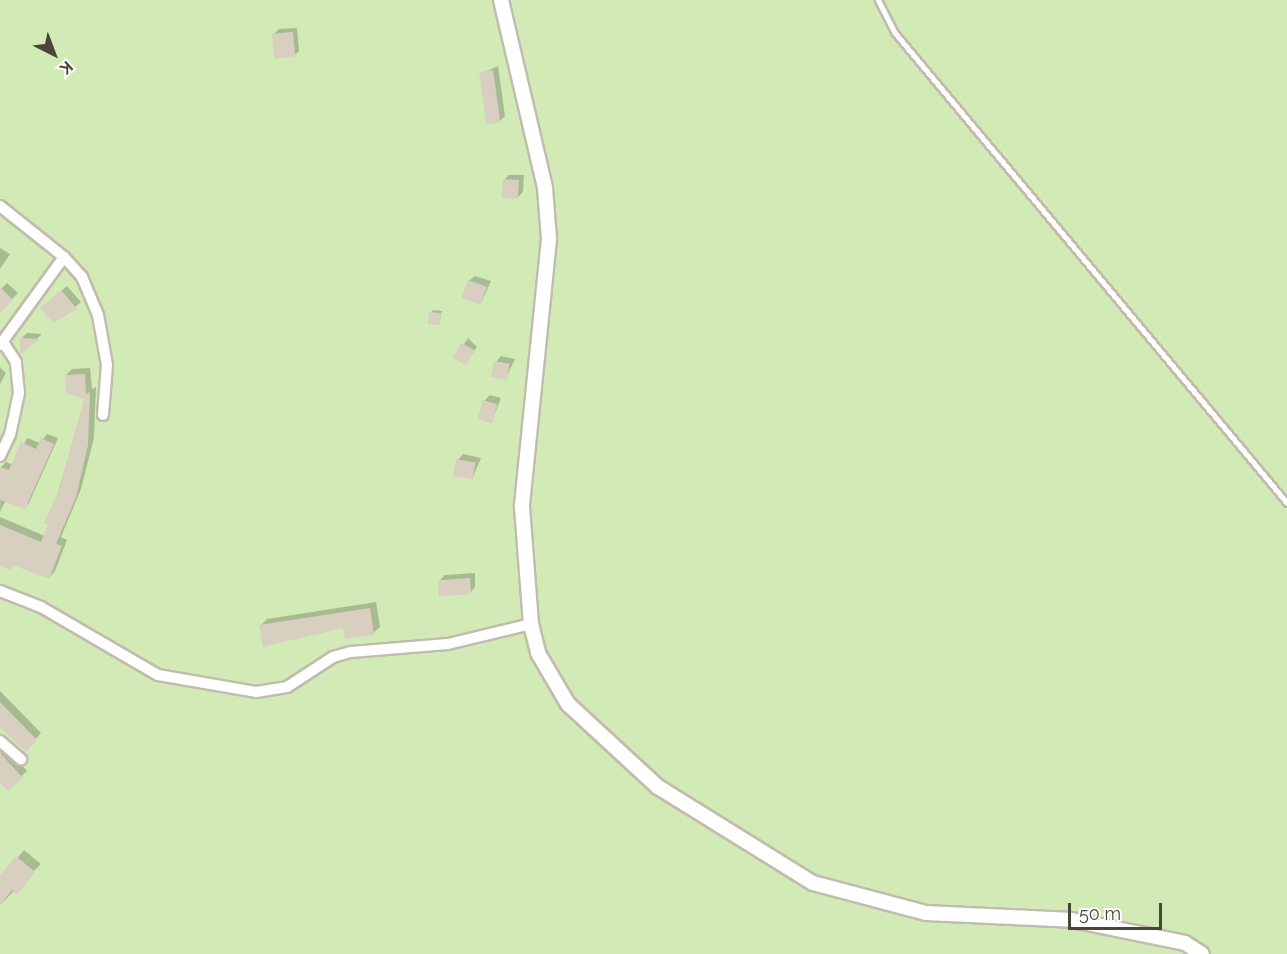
<!DOCTYPE html>
<style>
body{margin:0}
#map{position:relative;width:1287px;height:954px;overflow:hidden;background:#f6f3ec;font-family:Raleway,sans-serif}
div>[style]{position:absolute}
.green>*{inset:0;background:#d2eab5;transform-origin:0 0}
.shadow>*{inset:0;background:#0003}
.building>*{inset:0;background:#d8cfc1;transform-origin:0 0}
.roads{filter:drop-shadow(2px 0 #c2bbae) drop-shadow(-2px 0 #c2bbae) drop-shadow(0 2px #c2bbae) drop-shadow(0 -2px #c2bbae)}
.service>*{height:5px;margin:-2.5px;padding:0 2.5px;transform-origin:2.5px;border-radius:2.5px;background:#fff}
.minor>*{height:10px;margin:-5px;padding:0 5px;transform-origin:5px;border-radius:5px;background:#fff}
.tertiary>*{height:14px;margin:-7px;padding:0 7px;transform-origin:7px;border-radius:7px;background:#fff}
span{translate:-50% -50%;white-space:nowrap;text-align:center;line-height:1.15;-webkit-text-stroke:4.5px #fff;paint-order:stroke}
.north{position:absolute;left:24px;top:24px;width:60px;height:60px;-webkit-text-stroke:4px #fff;paint-order:stroke;rotate:138deg;font-size:16px;font-weight:700;line-height:24px;text-align:center;color:#4b4439}
.north::after{content:'';display:block;margin:auto;width:21px;height:27px;background:#4b4439;clip-path:polygon(50% 0,100% 100%,50% 72%,0 100%)}
.scale{position:absolute;left:1068px;top:903px;width:94px;height:27px;box-sizing:border-box;border:3px solid #4b4439;border-top:0;padding-left:8px;font-size:18px;line-height:21px;white-space:nowrap;color:#4b4439;-webkit-text-stroke:4px #fff;paint-order:stroke}
</style>
<div id="map">
<div class="green">
<i style="left:0;top:0;width:1287px;height:954px"></i>
</div>
<div class="shadow">
<i style="clip-path:polygon(297px 28px,299px 51px,294px 56px,273px 35px,279px 29px)"></i>
<i style="clip-path:polygon(498px 66px,505px 116px,500px 121px,480px 74px)"></i>
<i style="clip-path:polygon(509px 175px,524px 175px,523px 192px,517px 198px,504px 180px)"></i>
<i style="clip-path:polygon(0 248px,10px 254px,0 269px)"></i>
<i style="clip-path:polygon(475px 276px,491px 281px,481px 303px,469px 281px)"></i>
<i style="clip-path:polygon(7px 283px,18px 293px,0 311px,0 290px)"></i>
<i style="clip-path:polygon(67px 286px,81px 302px,65px 316px,47px 303px)"></i>
<i style="clip-path:polygon(433px 310px,442px 311px,439px 324px,431px 313px)"></i>
<i style="clip-path:polygon(27px 333px,42px 334px,22px 352px,21px 339px)"></i>
<i style="clip-path:polygon(468px 338px,477px 347px,465px 364px,455px 358px)"></i>
<i style="clip-path:polygon(501px 356px,515px 359px,506px 378px,496px 362px)"></i>
<i style="clip-path:polygon(0 367px,6px 373px,0 384px)"></i>
<i style="clip-path:polygon(90px 368px,92px 389px,96px 387px,94px 438px,81px 489px,61px 537px,67px 540px,55px 571px,49px 578px,15px 564px,10px 568px,0 564px,0 517px,45px 536px,86px 398px,66px 375px,72px 369px)"></i>
<i style="clip-path:polygon(490px 395px,501px 398px,492px 421px,484px 401px)"></i>
<i style="clip-path:polygon(47px 434px,58px 438px,29px 503px,24px 508px,6px 500px,0 512px,1px 467px,6px 462px,13px 465px,27px 438px,40px 443px)"></i>
<i style="clip-path:polygon(463px 454px,481px 458px,472px 479px,458px 460px)"></i>
<i style="clip-path:polygon(475px 573px,475px 587px,470px 593px,440px 580px,445px 575px)"></i>
<i style="clip-path:polygon(376px 602px,380px 627px,373px 633px,345px 626px,261px 625px,267px 619px)"></i>
<i style="clip-path:polygon(0 691px,41px 733px,26px 750px,0 726px)"></i>
<i style="clip-path:polygon(1px 742px,27px 771px,8px 789px,0 781px)"></i>
<i style="clip-path:polygon(24px 850px,41px 864px,0 905px,0 879px)"></i>
</div>
<div class="building">
<i style="left:293px;top:32px;width:25px;height:21px;rotate:85deg"></i>
<i style="left:493px;top:70px;width:53px;height:14px;rotate:82deg"></i>
<i style="left:503px;top:179px;width:16px;height:19px;rotate:4deg"></i>
<i style="left:468px;top:280px;width:20px;height:19px;rotate:20deg"></i>
<i style="clip-path:polygon(0 287px,13px 300px,0 313px)"></i>
<i style="clip-path:polygon(61px 290px,77px 309px,53px 323px,40px 308px)"></i>
<i style="left:429px;top:312px;width:12px;height:12px;rotate:5deg"></i>
<i style="clip-path:polygon(20px 338px,39px 339px,20px 355px)"></i>
<i style="left:461px;top:343px;width:15px;height:17px;rotate:28deg"></i>
<i style="left:494px;top:361px;width:16px;height:16px;rotate:11deg"></i>
<i style="clip-path:polygon(85px 374px,86px 394px,90px 392px,88px 445px,76px 497px,56px 544px,62px 546px,49px 579px,13px 565px,11px 570px,0 566px,0 525px,41px 542px,48px 524px,44px 523px,59px 490px,84px 399px,66px 393px,65px 375px)"></i>
<i style="left:483px;top:400px;width:15px;height:20px;rotate:16deg"></i>
<i style="clip-path:polygon(41px 438px,54px 444px,25px 509px,0 500px,0 467px,9px 470px,21px 442px,36px 449px)"></i>
<i style="left:456px;top:459px;width:20px;height:17px;rotate:11deg"></i>
<i style="left:470px;top:578px;width:16px;height:32px;rotate:86deg"></i>
<i style="clip-path:polygon(370px 608px,374px 635px,345px 639px,343px 628px,263px 647px,259px 625px)"></i>
<i style="clip-path:polygon(0 702px,37px 740px,26px 752px,0 728px)"></i>
<i style="clip-path:polygon(0 753px,23px 778px,8px 791px,0 783px)"></i>
<i style="clip-path:polygon(16px 856px,35px 872px,17px 895px,12px 890px,0 905px,0 875px)"></i>
</div>
<div class="roads">
<div class="service">
<i style="left:878px;top:0;width:37px;rotate:63deg"></i>
<i style="left:895px;top:33px;width:612px;rotate:50.17deg"></i>
</div>
<div class="minor">
<i style="left:0;top:206px;width:82px;rotate:38.6deg"></i>
<i style="left:64px;top:257px;width:109px;rotate:126deg"></i>
<i style="left:64px;top:257px;width:27px;rotate:48deg"></i>
<i style="left:82px;top:277px;width:41px;rotate:67.2deg"></i>
<i style="left:98px;top:315px;width:51px;rotate:79.8deg"></i>
<i style="left:107px;top:365px;width:50px;rotate:94.6deg"></i>
<i style="left:0;top:456px;width:23px;rotate:-65deg"></i>
<i style="left:10px;top:435px;width:43px;rotate:-77.9deg"></i>
<i style="left:19px;top:393px;width:31px;rotate:-96deg"></i>
<i style="left:16px;top:362px;width:24px;rotate:-123deg"></i>
<i style="left:0;top:591px;width:44px;rotate:21.3deg"></i>
<i style="left:41px;top:607px;width:135px;rotate:30.2deg"></i>
<i style="left:158px;top:675px;width:99px;rotate:9.8deg"></i>
<i style="left:256px;top:692px;width:31px;rotate:-9deg"></i>
<i style="left:287px;top:687px;width:55px;rotate:-33.1deg"></i>
<i style="left:333px;top:657px;width:19px;rotate:-16deg"></i>
<i style="left:351px;top:652px;width:97px;rotate:-4.7deg"></i>
<i style="left:448px;top:644px;width:85px;rotate:-13.5deg"></i>
<i style="left:0;top:741px;width:28px;rotate:41deg"></i>
</div>
<div class="tertiary">
<i style="left:501px;top:0;width:193px;rotate:76.8deg"></i>
<i style="left:545px;top:188px;width:51px;rotate:85.5deg"></i>
<i style="left:549px;top:239px;width:269px;rotate:95.8deg"></i>
<i style="left:522px;top:507px;width:117px;rotate:85.6deg"></i>
<i style="left:531px;top:624px;width:30px;rotate:76deg"></i>
<i style="left:538px;top:653px;width:59px;rotate:59.5deg"></i>
<i style="left:568px;top:704px;width:122px;rotate:42.7deg"></i>
<i style="left:658px;top:787px;width:182px;rotate:31.8deg"></i>
<i style="left:813px;top:883px;width:117px;rotate:14.9deg"></i>
<i style="left:926px;top:913px;width:146px;rotate:2.7deg"></i>
<i style="left:1072px;top:920px;width:115px;rotate:11.5deg"></i>
<i style="left:1185px;top:943px;width:20px;rotate:33deg"></i>
</div>
</div>
<div class="north">K</div>
<div class="scale">50 m</div>
</div>
